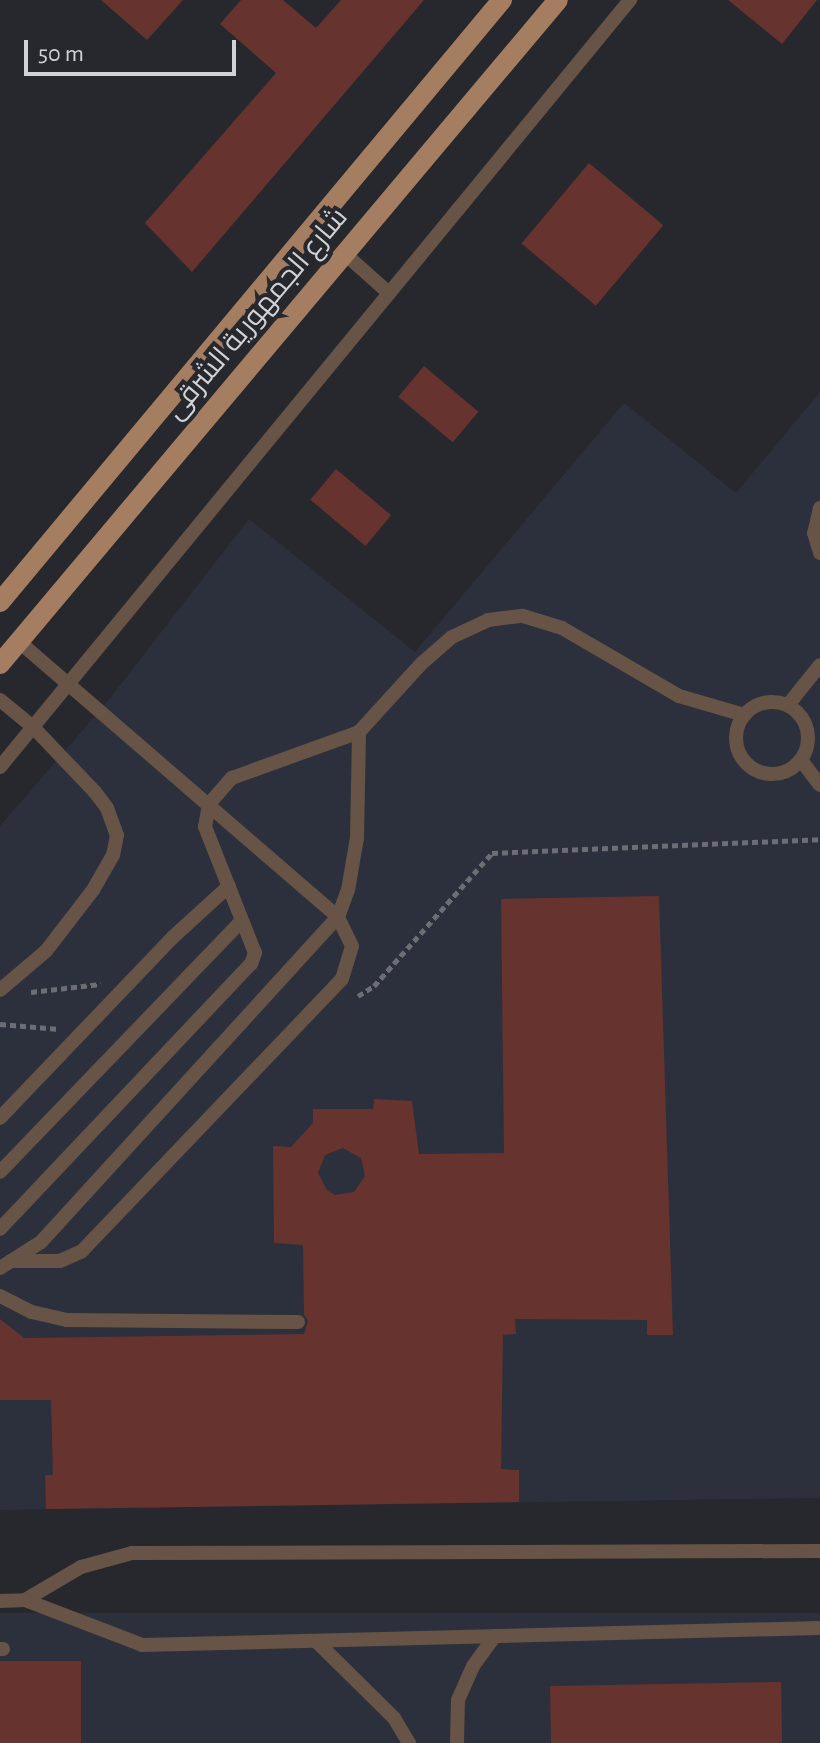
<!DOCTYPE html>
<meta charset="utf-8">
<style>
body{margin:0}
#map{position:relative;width:820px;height:1743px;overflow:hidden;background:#26282e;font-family:"Alegreya Sans",Cairo,sans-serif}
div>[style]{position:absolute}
.built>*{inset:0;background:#2b303c;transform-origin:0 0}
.building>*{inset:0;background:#67332e;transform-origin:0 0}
.path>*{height:5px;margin-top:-2.5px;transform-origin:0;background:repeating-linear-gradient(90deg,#6c6e73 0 6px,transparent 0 10px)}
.service>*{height:14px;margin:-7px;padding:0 7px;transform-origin:7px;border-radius:7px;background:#675446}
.service>.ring{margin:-7px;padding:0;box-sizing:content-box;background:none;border:14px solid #675446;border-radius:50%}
.primary>*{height:20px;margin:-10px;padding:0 10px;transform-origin:10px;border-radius:10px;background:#a57e61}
span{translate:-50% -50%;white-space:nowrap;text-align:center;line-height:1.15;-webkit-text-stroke:8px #26282e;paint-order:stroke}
.street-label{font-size:28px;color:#d1d3d7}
.scale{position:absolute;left:24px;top:40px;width:212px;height:36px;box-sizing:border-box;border:4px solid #d1d3d7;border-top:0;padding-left:10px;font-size:24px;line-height:28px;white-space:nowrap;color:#d1d3d7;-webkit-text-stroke:6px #26282e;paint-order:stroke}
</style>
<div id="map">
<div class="built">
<i style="clip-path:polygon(820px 392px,820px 1498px,0 1510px,0 826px,107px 702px,249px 519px,415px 652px,624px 403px,736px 493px)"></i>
<i style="left:820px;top:1613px;width:130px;height:820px;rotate:90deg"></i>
</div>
<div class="building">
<i style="clip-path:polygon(101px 0,183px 0,147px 40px)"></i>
<i style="clip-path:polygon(241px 0,283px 0,316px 28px,341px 0,424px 0,192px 272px,145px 223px,276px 73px,220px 24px)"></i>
<i style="clip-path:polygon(728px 0,817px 0,782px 44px)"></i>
<i style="left:589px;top:163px;width:97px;height:105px;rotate:40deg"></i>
<i style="left:424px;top:366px;width:71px;height:40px;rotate:40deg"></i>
<i style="left:336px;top:469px;width:72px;height:40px;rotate:40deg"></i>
<i style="clip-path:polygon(evenodd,659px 896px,673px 1335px,647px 1335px,647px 1320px,515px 1319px,516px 1334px,503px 1335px,501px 1469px,519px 1470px,519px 1502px,46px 1509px,45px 1475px,53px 1475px,51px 1400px,0 1400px,0 1319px,24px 1338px,304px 1334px,308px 1321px,304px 1314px,303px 1245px,274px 1243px,273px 1146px,291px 1147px,313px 1123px,313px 1109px,373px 1109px,374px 1099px,412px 1101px,419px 1154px,504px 1153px,501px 899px,659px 896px,343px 1148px,361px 1158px,365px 1176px,354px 1192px,335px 1195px,327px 1190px,318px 1173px,325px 1155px,343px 1148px)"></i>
<i style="left:0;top:1661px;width:81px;height:82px"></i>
<i style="left:781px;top:1682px;width:61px;height:231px;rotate:89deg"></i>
</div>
<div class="path">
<i style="left:31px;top:992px;width:70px;rotate:-6.5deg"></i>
<i style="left:358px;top:996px;width:19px;rotate:-32deg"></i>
<i style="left:374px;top:986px;width:178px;rotate:-48.4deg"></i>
<i style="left:492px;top:853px;width:328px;rotate:-2.4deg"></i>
<i style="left:0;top:1024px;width:59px;rotate:4.8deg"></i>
</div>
<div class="service">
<i style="left:345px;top:254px;width:59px;rotate:41.6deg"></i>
<i style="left:820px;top:508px;width:26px;rotate:103deg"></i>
<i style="left:814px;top:533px;width:21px;rotate:73deg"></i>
<i style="left:0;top:700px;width:43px;rotate:39.3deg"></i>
<i style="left:33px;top:727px;width:90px;rotate:46.4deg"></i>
<i style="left:95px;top:792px;width:20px;rotate:53deg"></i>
<i style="left:107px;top:808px;width:29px;rotate:70deg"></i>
<i style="left:117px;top:835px;width:20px;rotate:101deg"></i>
<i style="left:113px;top:855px;width:40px;rotate:119.7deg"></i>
<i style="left:93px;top:890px;width:77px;rotate:127.6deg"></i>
<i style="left:46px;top:951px;width:60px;rotate:139.7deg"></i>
<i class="ring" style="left:736px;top:702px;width:58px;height:58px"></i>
<i style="left:788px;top:705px;width:51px;rotate:-51.3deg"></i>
<i style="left:801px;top:760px;width:31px;rotate:53deg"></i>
<i style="left:0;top:767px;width:993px;rotate:-50.6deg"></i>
<i style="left:0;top:1118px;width:249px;rotate:-46.3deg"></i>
<i style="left:172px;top:938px;width:77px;rotate:-42.4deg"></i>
<i style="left:0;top:1172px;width:347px;rotate:-46.1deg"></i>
<i style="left:0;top:1229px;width:365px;rotate:-46.6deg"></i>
<i style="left:251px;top:964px;width:12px;rotate:-70deg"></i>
<i style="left:255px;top:953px;width:136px;rotate:-111.6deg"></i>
<i style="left:205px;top:827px;width:23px;rotate:-80deg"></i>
<i style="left:209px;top:804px;width:35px;rotate:-49deg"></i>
<i style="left:232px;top:778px;width:135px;rotate:-19.9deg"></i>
<i style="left:359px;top:732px;width:92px;rotate:-47.6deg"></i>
<i style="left:421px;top:664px;width:41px;rotate:-41.1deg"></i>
<i style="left:452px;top:637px;width:40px;rotate:-25deg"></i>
<i style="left:488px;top:620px;width:35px;rotate:-7deg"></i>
<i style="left:523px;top:616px;width:41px;rotate:17.1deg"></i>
<i style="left:562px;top:628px;width:135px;rotate:30.2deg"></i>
<i style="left:679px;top:696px;width:68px;rotate:16.3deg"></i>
<i style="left:11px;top:1261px;width:49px"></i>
<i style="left:60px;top:1261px;width:24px;rotate:-24deg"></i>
<i style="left:82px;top:1251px;width:376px;rotate:-46.3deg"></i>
<i style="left:342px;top:979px;width:34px;rotate:-73deg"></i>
<i style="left:352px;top:946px;width:32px;rotate:-116deg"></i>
<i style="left:338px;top:917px;width:421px;rotate:-139.2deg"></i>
<i style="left:0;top:1268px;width:49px;rotate:-32.4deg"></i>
<i style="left:41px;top:1242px;width:440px;rotate:-47.6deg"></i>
<i style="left:338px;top:917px;width:29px;rotate:-70deg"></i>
<i style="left:348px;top:890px;width:53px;rotate:-80.2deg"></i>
<i style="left:357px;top:838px;width:106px;rotate:-88.9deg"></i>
<i style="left:0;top:1296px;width:36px;rotate:27deg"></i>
<i style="left:32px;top:1312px;width:36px;rotate:13deg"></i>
<i style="left:67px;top:1320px;width:231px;rotate:0.5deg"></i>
<i style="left:25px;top:1600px;width:65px;rotate:-30.5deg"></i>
<i style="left:81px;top:1567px;width:53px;rotate:-15.4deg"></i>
<i style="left:132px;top:1553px;width:688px;rotate:-0.17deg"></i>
<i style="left:0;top:1601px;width:25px;rotate:-2deg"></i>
<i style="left:25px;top:1600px;width:125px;rotate:21deg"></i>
<i style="left:142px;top:1645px;width:678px;rotate:-1.44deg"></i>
<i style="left:316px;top:1641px;width:110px;rotate:44.6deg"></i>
<i style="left:394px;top:1718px;width:29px;rotate:59deg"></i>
<i style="left:0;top:1649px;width:3px"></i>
<i style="left:457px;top:1743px;width:43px;rotate:-88.7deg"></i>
<i style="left:458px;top:1700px;width:37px;rotate:-66deg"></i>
<i style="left:473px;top:1666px;width:37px;rotate:-54deg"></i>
</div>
<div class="primary">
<i style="left:0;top:602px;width:784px;rotate:-50.18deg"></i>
<i style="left:0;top:664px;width:867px;rotate:-49.96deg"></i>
</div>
<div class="street-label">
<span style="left:257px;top:314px;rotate:-50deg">شارع الجمهورية الشرقى</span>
</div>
<div class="scale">50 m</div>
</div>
